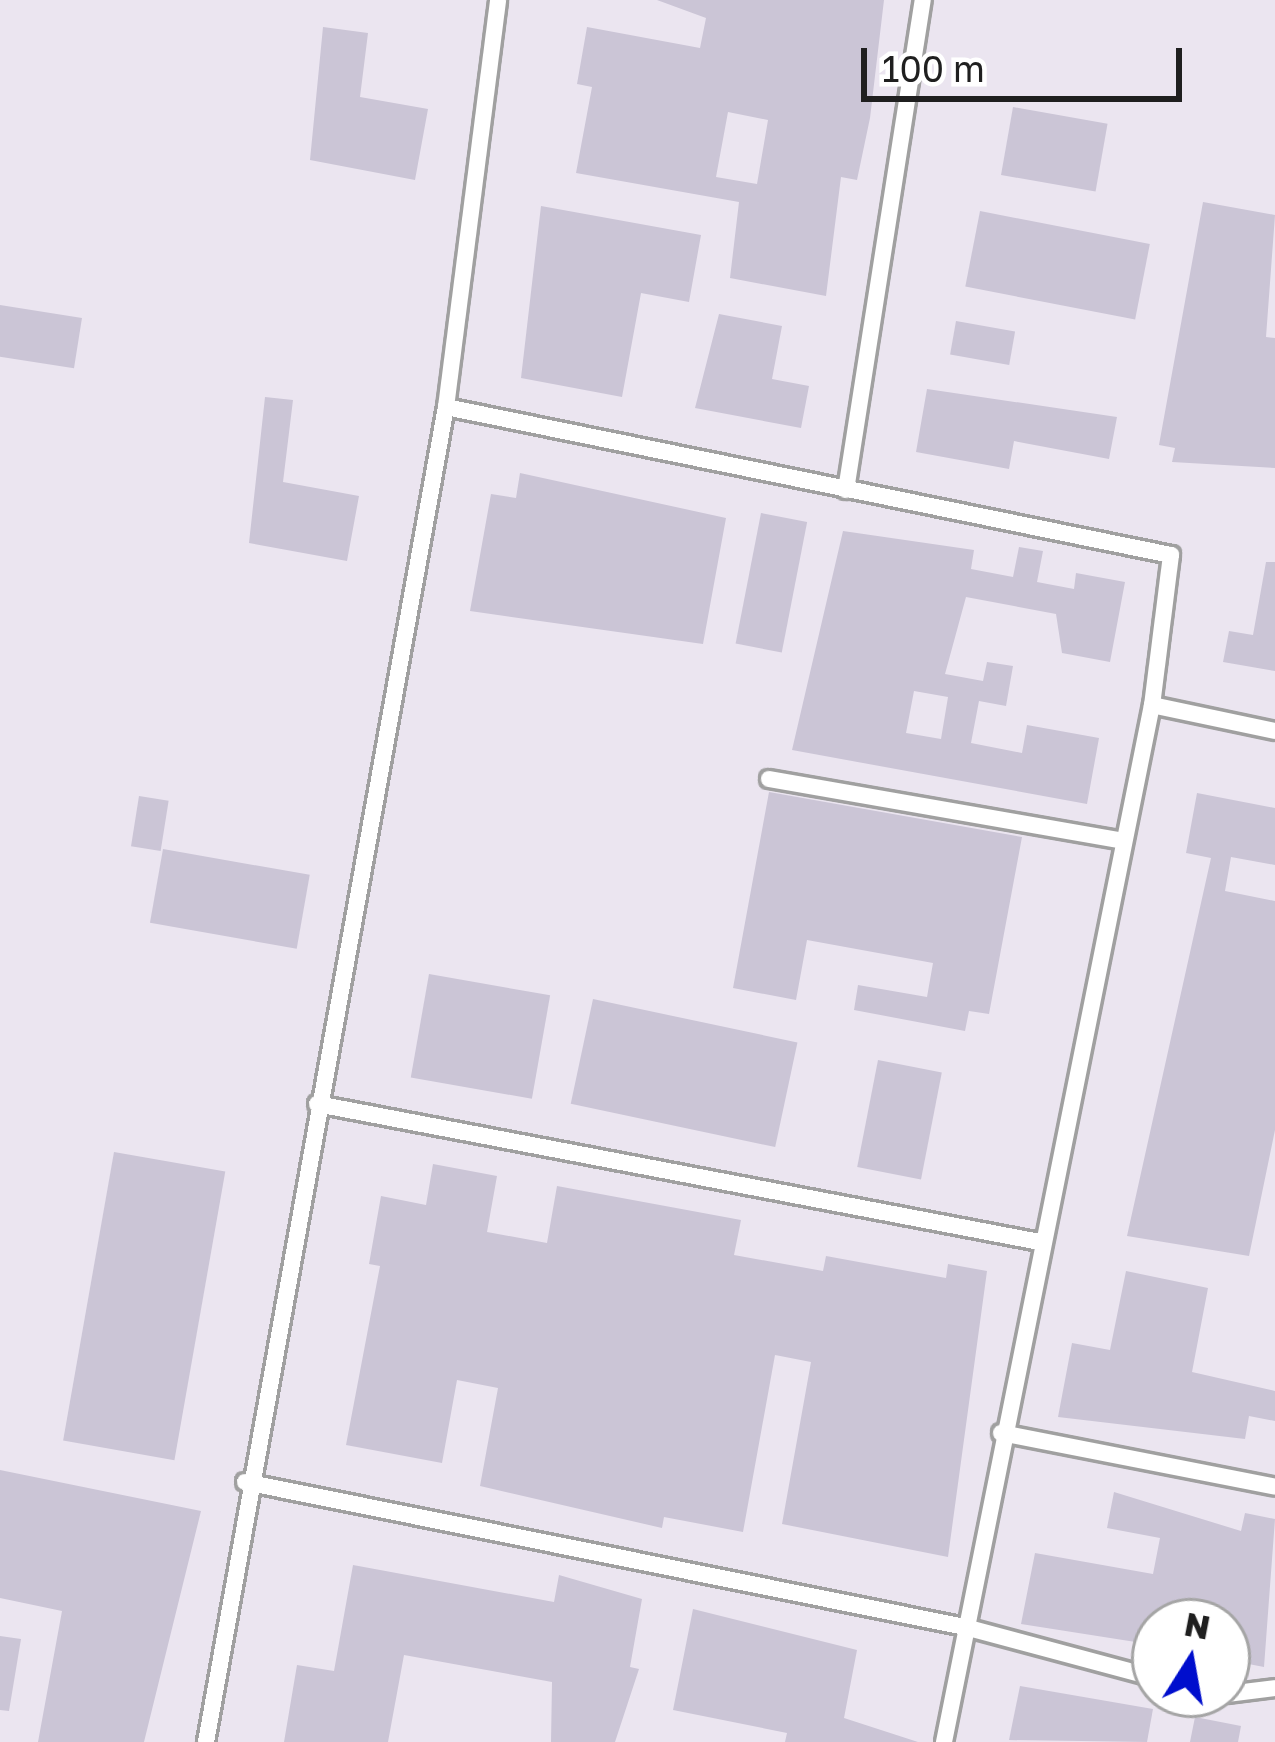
<!DOCTYPE html>
<style>
body{margin:0}
#map{position:relative;width:1275px;height:1742px;overflow:hidden;background:#ebe5f0;font-family:"Golos Text",sans-serif}
div>[style]{position:absolute}
.building>*{inset:0;background:#cbc5d6;transform-origin:0 0}
.roads{filter:drop-shadow(3px 0 #a0a0a0) drop-shadow(-3px 0 #a0a0a0) drop-shadow(0 3px #a0a0a0) drop-shadow(0 -3px #a0a0a0)}
.minor>*{height:16px;margin:-8px;padding:0 8px;transform-origin:8px;border-radius:8px;background:#fff}
span{translate:-50% -50%;white-space:nowrap;text-align:center;line-height:1.15;-webkit-text-stroke:12px #fff;paint-order:stroke}
.north{position:absolute;left:1131px;top:1598px;width:120px;height:120px;box-sizing:border-box;background:#fff;border:3px solid #a5a5a5;border-radius:50%;rotate:11deg;font-size:33px;font-weight:700;line-height:48px;text-align:center;color:#1f1f1f}
.north::after{content:'';display:block;margin:auto;width:42px;height:54px;background:#000ecd;clip-path:polygon(50% 0,100% 100%,50% 72%,0 100%)}
.scale{position:absolute;left:861px;top:48px;width:321px;height:54px;box-sizing:border-box;border:6px solid #1f1f1f;border-top:0;padding-left:15px;font-size:36px;line-height:42px;white-space:nowrap;color:#1f1f1f;-webkit-text-stroke:9px #fff;paint-order:stroke}
</style>
<div id="map">
<div class="building">
<i style="clip-path:polygon(evenodd,657px 0,884px 0,870px 118px,857px 180px,841px 177px,826px 296px,730px 278px,739px 202px,576px 173px,592px 87px,577px 84px,587px 27px,700px 48px,706px 18px,657px 0,728px 112px,768px 120px,757px 184px,716px 177px,728px 112px)"></i>
<i style="clip-path:polygon(323px 27px,368px 33px,360px 97px,428px 109px,415px 180px,310px 160px)"></i>
<i style="left:1013px;top:107px;width:96px;height:69px;rotate:10deg"></i>
<i style="clip-path:polygon(1203px 202px,1275px 215px,1266px 337px,1275px 338px,1275px 468px,1172px 462px,1175px 448px,1159px 445px)"></i>
<i style="clip-path:polygon(541px 206px,701px 235px,689px 302px,641px 293px,622px 397px,521px 378px)"></i>
<i style="left:980px;top:211px;width:173px;height:77px;rotate:11deg"></i>
<i style="left:0;top:305px;width:83px;height:51px;rotate:9deg"></i>
<i style="clip-path:polygon(719px 314px,782px 326px,772px 379px,809px 386px,801px 428px,695px 408px)"></i>
<i style="left:956px;top:321px;width:60px;height:34px;rotate:10deg"></i>
<i style="clip-path:polygon(927px 389px,1117px 417px,1109px 459px,1014px 441px,1009px 469px,916px 452px)"></i>
<i style="clip-path:polygon(265px 397px,293px 400px,283px 482px,359px 496px,347px 561px,249px 543px)"></i>
<i style="clip-path:polygon(520px 473px,726px 518px,703px 644px,470px 611px,491px 494px,516px 498px)"></i>
<i style="left:761px;top:513px;width:47px;height:133px;rotate:11deg"></i>
<i style="clip-path:polygon(evenodd,843px 531px,974px 550px,971px 569px,1013px 577px,1019px 547px,1043px 551px,1037px 582px,1074px 589px,1076px 573px,1125px 582px,1110px 662px,1062px 653px,1056px 614px,966px 597px,945px 674px,983px 681px,987px 662px,1013px 666px,1006px 706px,979px 701px,971px 743px,1022px 753px,1027px 725px,1099px 738px,1087px 804px,792px 750px,843px 531px,914px 691px,948px 697px,941px 739px,906px 733px,914px 691px)"></i>
<i style="clip-path:polygon(1266px 562px,1275px 562px,1275px 671px,1223px 662px,1229px 631px,1253px 635px)"></i>
<i style="clip-path:polygon(769px 792px,1022px 837px,989px 1014px,969px 1011px,965px 1031px,854px 1010px,858px 985px,927px 997px,933px 963px,807px 940px,796px 1000px,733px 988px)"></i>
<i style="clip-path:polygon(1197px 793px,1275px 808px,1275px 865px,1231px 857px,1225px 891px,1275px 901px,1275px 1130px,1249px 1256px,1127px 1236px,1211px 858px,1186px 853px)"></i>
<i style="left:139px;top:796px;width:30px;height:51px;rotate:9deg"></i>
<i style="left:163px;top:849px;width:149px;height:75px;rotate:10deg"></i>
<i style="left:429px;top:974px;width:123px;height:105px;rotate:10deg"></i>
<i style="left:593px;top:999px;width:209px;height:107px;rotate:12deg"></i>
<i style="left:878px;top:1060px;width:65px;height:109px;rotate:11deg"></i>
<i style="left:114px;top:1152px;width:113px;height:293px;rotate:10deg"></i>
<i style="clip-path:polygon(433px 1164px,497px 1176px,487px 1232px,547px 1243px,557px 1186px,741px 1220px,734px 1255px,823px 1271px,826px 1256px,946px 1278px,948px 1264px,987px 1271px,948px 1557px,782px 1524px,811px 1362px,775px 1355px,743px 1532px,664px 1517px,662px 1528px,480px 1486px,498px 1388px,457px 1380px,442px 1463px,346px 1445px,380px 1266px,369px 1264px,381px 1196px,426px 1205px)"></i>
<i style="clip-path:polygon(1126px 1271px,1208px 1288px,1192px 1372px,1275px 1391px,1275px 1421px,1249px 1416px,1245px 1439px,1058px 1417px,1072px 1343px,1110px 1350px)"></i>
<i style="clip-path:polygon(0 1470px,201px 1511px,144px 1742px,38px 1742px,62px 1611px,0 1598px)"></i>
<i style="clip-path:polygon(1114px 1492px,1241px 1531px,1245px 1513px,1275px 1519px,1264px 1667px,1228px 1660px,1235px 1622px,1146px 1622px,1142px 1643px,1021px 1624px,1035px 1553px,1153px 1574px,1160px 1538px,1107px 1528px)"></i>
<i style="clip-path:polygon(353px 1565px,554px 1602px,559px 1575px,642px 1599px,630px 1667px,639px 1669px,615px 1742px,551px 1742px,552px 1682px,404px 1655px,388px 1742px,284px 1742px,297px 1665px,334px 1671px)"></i>
<i style="clip-path:polygon(693px 1609px,857px 1650px,844px 1718px,918px 1742px,785px 1742px,787px 1733px,673px 1710px)"></i>
<i style="clip-path:polygon(0 1636px,21px 1639px,9px 1711px,0 1710px)"></i>
<i style="clip-path:polygon(1020px 1686px,1153px 1709px,1147px 1742px,1009px 1740px)"></i>
<i style="clip-path:polygon(1195px 1717px,1241px 1726px,1238px 1742px,1190px 1742px)"></i>
</div>
<div class="roads">
<div class="minor">
<i style="left:446px;top:407px;width:740px;rotate:11.54deg"></i>
<i style="left:1171px;top:555px;width:151px;rotate:97.2deg"></i>
<i style="left:1152px;top:705px;width:126px;rotate:11.9deg"></i>
<i style="left:846px;top:490px;width:496px;rotate:-81.1deg"></i>
<i style="left:769px;top:779px;width:359px;rotate:9.9deg"></i>
<i style="left:317px;top:1104px;width:736px;rotate:10.81deg"></i>
<i style="left:1001px;top:1433px;width:279px;rotate:11.1deg"></i>
<i style="left:245px;top:1482px;width:734px;rotate:11.39deg"></i>
<i style="left:965px;top:1627px;width:197px;rotate:15deg"></i>
<i style="left:1227px;top:1694px;width:48px;rotate:-7.1deg"></i>
<i style="left:206px;top:1742px;width:1356px;rotate:-79.81deg"></i>
<i style="left:446px;top:407px;width:410px;rotate:-82.7deg"></i>
<i style="left:944px;top:1742px;width:1058px;rotate:-78.66deg"></i>
</div>
</div>
<div class="north">N</div>
<div class="scale">100 m</div>
</div>
